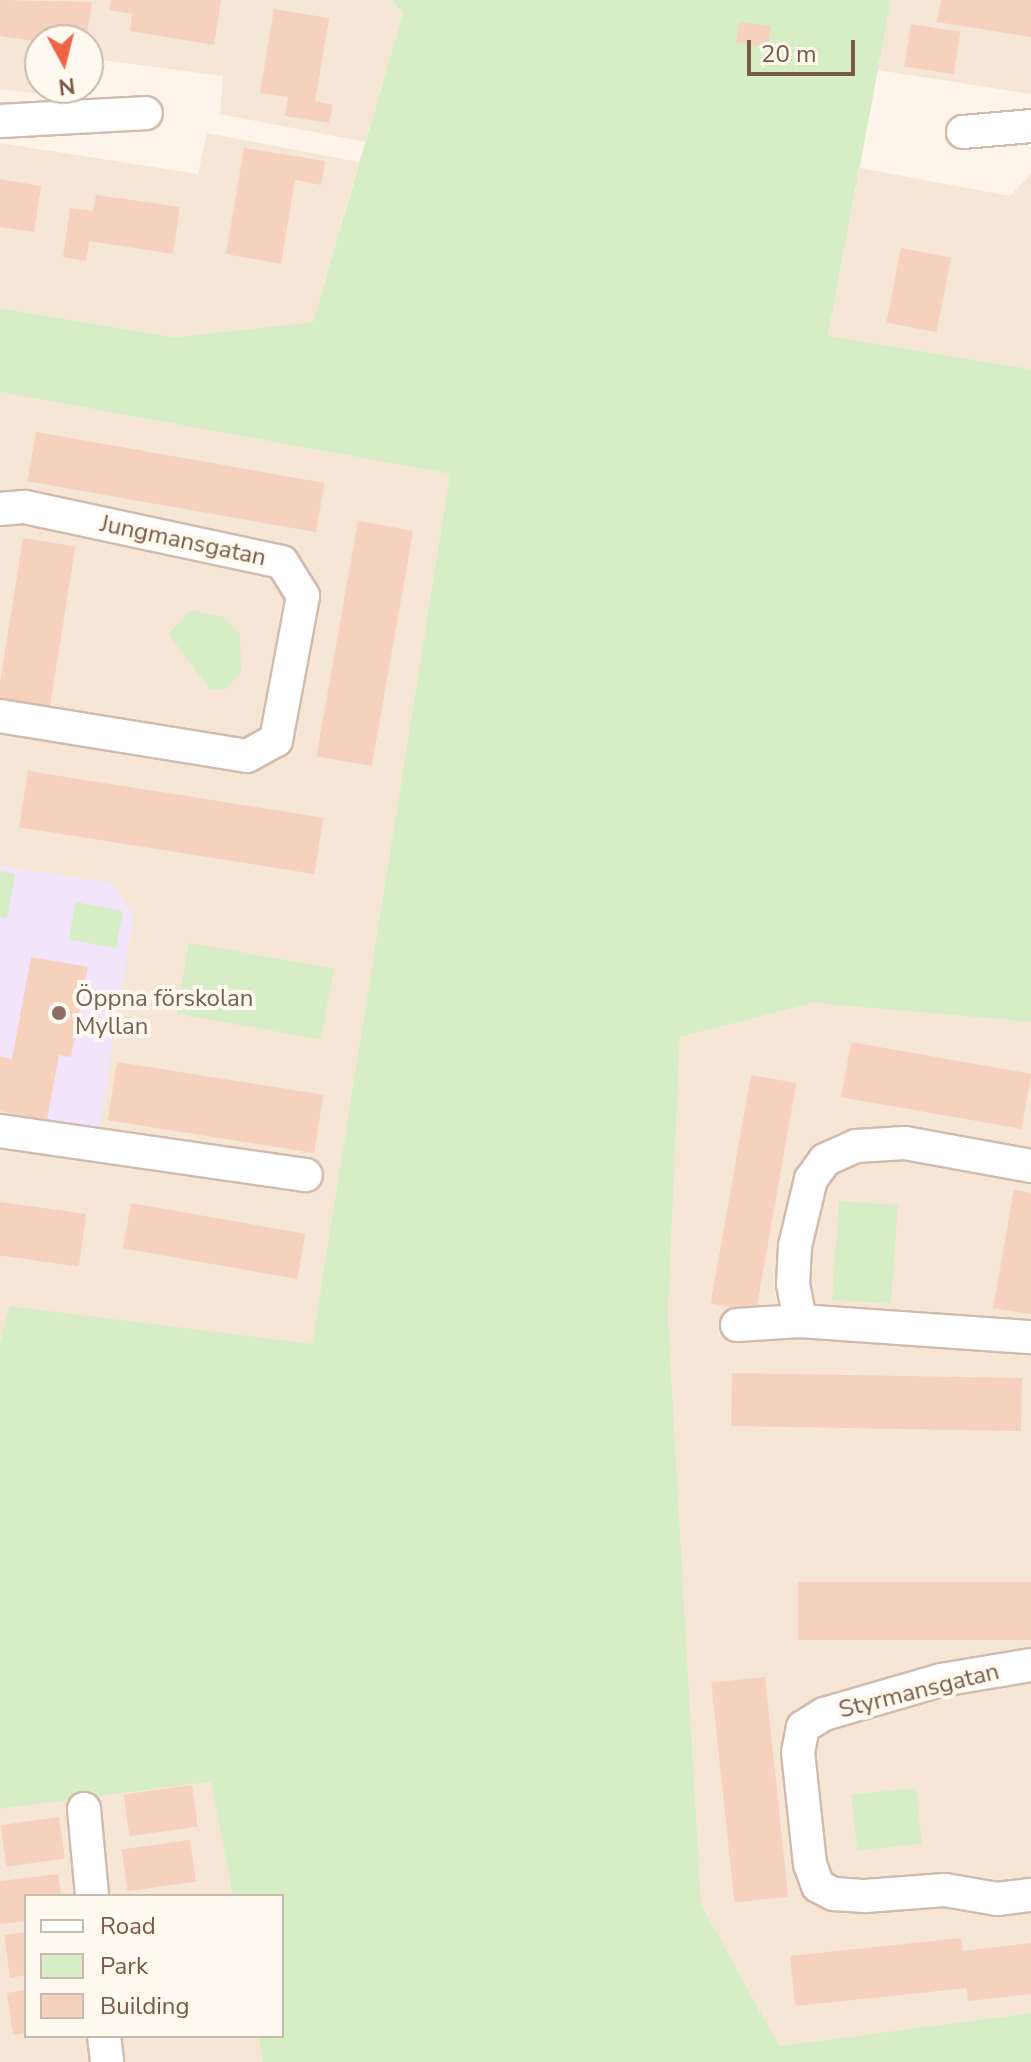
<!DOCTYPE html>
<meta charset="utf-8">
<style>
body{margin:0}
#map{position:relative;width:1031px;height:2062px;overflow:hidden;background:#fef4e9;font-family:"Nunito Sans",sans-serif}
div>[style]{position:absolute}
.residential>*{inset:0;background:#f6e6d6}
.education>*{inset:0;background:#f2e5fb}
.green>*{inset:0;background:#d7edc5;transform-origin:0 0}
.building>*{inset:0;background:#f5d1be;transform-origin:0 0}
.roads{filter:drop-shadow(2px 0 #d2bbac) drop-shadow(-2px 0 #d2bbac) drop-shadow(0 2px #d2bbac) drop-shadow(0 -2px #d2bbac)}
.minor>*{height:32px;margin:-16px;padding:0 16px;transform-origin:16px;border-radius:16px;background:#fff}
.dots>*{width:22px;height:22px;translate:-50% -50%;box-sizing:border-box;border:4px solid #fff9f0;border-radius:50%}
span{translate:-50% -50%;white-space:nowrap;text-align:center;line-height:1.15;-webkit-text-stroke:8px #fff9f0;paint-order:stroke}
.street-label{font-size:24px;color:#7b5949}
.education-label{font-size:24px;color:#785e54}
.left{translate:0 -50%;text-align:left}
.legend{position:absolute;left:24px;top:1894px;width:260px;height:144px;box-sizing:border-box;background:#fff9f0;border:2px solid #cab9ad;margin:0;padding:10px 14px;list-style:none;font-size:24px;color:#7b5949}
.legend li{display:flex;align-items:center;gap:16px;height:40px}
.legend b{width:40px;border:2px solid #cab9ad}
.north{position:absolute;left:24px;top:24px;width:80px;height:80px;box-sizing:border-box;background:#fff9f0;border:2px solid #cab9ad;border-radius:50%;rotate:173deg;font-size:22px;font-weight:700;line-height:32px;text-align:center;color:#7b5949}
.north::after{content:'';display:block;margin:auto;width:28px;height:36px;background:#ef6346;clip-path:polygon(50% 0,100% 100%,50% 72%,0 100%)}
.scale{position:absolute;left:747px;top:40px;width:108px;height:36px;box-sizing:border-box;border:4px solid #7b5949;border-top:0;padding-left:10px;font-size:24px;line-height:28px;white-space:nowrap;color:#7b5949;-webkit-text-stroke:6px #fff9f0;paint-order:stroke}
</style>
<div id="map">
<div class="residential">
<i style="clip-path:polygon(0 0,391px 0,403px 13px,365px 142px,220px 114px,223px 76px,95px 59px,88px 64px,88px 40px,40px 40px,40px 88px,58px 88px,49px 95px,0 89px)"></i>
<i style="clip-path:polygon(891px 0,1031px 0,1031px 94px,878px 70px)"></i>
<i style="clip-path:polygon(207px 133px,359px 162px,313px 322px,175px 337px,0 308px,0 143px,198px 174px)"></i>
<i style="clip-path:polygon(860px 168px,1010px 196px,1031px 174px,1031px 369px,828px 337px)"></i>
<i style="clip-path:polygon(0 392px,450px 474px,312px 1345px,10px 1306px,0 1341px)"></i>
<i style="clip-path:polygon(813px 1003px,1031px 1022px,1031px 2013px,779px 2046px,701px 1904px,668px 1316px,680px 1037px)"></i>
<i style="clip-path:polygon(212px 1782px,233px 1896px,26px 1896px,26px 2036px,258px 2036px,263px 2062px,0 2062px,0 1809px)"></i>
</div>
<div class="education">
<i style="clip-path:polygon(0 866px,112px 883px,134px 915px,99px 1129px,0 1111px)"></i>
</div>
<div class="green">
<i style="clip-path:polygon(391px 0,891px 0,828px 336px,1031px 369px,1031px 1022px,813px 1003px,680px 1037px,668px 1316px,701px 1904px,779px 2046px,1031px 2013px,1031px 2062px,263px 2062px,258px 2036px,282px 2036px,282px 1896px,233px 1896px,211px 1782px,0 1809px,0 1341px,10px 1306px,312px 1344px,450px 474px,0 392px,0 308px,175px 337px,313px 322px,403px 13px)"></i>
<i style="clip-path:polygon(191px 610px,224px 617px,240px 634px,241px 673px,226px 689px,210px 689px,168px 634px)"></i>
<i style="clip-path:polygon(0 871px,15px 874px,7px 919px,0 917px)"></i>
<i style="left:76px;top:902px;width:48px;height:38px;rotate:11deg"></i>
<i style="left:189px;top:943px;width:147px;height:72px;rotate:10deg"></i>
<i style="left:839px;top:1201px;width:59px;height:99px;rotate:4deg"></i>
<i style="left:916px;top:1788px;width:56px;height:65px;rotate:84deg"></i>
</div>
<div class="building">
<i style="clip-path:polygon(0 0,92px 2px,86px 40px,40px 42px,0 36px)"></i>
<i style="clip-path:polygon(111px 0,221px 0,214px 45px,130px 31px,132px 14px,109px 10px)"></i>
<i style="clip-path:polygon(941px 0,1031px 0,1031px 37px,937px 22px)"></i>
<i style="clip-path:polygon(274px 9px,329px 18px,315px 101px,333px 105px,329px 123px,285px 116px,288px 97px,260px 93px)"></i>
<i style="left:739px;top:22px;width:32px;height:21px;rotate:7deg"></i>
<i style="left:911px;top:24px;width:50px;height:43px;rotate:9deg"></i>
<i style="clip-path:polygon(244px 148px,325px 161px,321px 185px,295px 180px,281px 264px,226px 254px)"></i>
<i style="clip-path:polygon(0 179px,41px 186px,34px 232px,0 227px)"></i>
<i style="clip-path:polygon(96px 195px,180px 207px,173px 254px,89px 241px,86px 261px,63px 257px,70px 208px,93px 211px)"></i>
<i style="left:901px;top:248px;width:51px;height:76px;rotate:11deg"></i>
<i style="left:36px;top:432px;width:293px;height:50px;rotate:10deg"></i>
<i style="left:358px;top:521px;width:56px;height:239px;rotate:10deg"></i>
<i style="left:23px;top:538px;width:53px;height:165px;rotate:9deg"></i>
<i style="left:28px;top:771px;width:299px;height:57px;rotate:9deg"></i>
<i style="clip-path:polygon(31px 957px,88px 967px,71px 1057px,59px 1055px,47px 1120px,0 1111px,0 1056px,12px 1059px)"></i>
<i style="left:851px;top:1042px;width:183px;height:56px;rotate:10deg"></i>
<i style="left:117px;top:1062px;width:209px;height:59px;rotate:9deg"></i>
<i style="left:751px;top:1075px;width:46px;height:232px;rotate:10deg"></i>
<i style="clip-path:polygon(1014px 1190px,1031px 1193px,1031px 1314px,993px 1308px)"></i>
<i style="left:0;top:1202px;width:87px;height:53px;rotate:8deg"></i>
<i style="left:131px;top:1203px;width:177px;height:46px;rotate:10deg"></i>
<i style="left:732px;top:1373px;width:290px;height:53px;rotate:1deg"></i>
<i style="left:1031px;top:1582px;width:58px;height:233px;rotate:90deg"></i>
<i style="left:765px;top:1677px;width:221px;height:54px;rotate:84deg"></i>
<i style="left:192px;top:1785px;width:42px;height:69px;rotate:82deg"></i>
<i style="left:59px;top:1817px;width:42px;height:59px;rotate:82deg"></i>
<i style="left:190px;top:1840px;width:42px;height:69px;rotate:82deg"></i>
<i style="clip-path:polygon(58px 1874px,61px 1896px,26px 1896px,26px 1921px,0 1924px,0 1881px)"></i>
<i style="clip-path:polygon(26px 1932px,26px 1975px,10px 1978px,4px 1935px)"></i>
<i style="clip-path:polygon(961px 1938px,963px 1951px,1031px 1943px,1031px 1994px,968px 2001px,967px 1988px,795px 2006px,790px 1956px)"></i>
<i style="clip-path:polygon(26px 1990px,26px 2033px,13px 2035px,7px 1993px)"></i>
</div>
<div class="roads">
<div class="minor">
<i style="left:0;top:121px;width:146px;rotate:-3.1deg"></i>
<i style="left:963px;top:132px;width:68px;rotate:-5deg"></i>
<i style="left:0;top:509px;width:25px;rotate:-5deg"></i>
<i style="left:25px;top:507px;width:263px;rotate:12.1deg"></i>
<i style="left:282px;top:562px;width:40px;rotate:58deg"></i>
<i style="left:303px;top:596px;width:147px;rotate:100.6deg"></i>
<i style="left:276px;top:740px;width:33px;rotate:151deg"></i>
<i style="left:247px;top:756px;width:250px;rotate:-170.8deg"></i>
<i style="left:0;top:1131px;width:309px;rotate:8.2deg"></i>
<i style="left:1031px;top:1166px;width:128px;rotate:-169.7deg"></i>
<i style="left:905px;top:1143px;width:49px;rotate:176.5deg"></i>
<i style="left:856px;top:1146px;width:34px;rotate:156deg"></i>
<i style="left:825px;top:1160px;width:24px;rotate:126deg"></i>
<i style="left:811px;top:1179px;width:69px;rotate:103.4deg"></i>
<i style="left:795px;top:1246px;width:38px;rotate:93deg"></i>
<i style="left:793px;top:1284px;width:38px;rotate:79deg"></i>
<i style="left:800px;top:1321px;width:232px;rotate:4deg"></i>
<i style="left:737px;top:1325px;width:63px;rotate:-3.6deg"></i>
<i style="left:1031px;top:1665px;width:91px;rotate:170.5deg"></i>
<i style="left:941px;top:1680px;width:122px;rotate:163.8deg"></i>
<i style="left:824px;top:1714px;width:25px;rotate:148deg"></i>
<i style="left:803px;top:1727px;width:25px;rotate:101deg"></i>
<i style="left:798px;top:1752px;width:113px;rotate:83.9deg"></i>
<i style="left:810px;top:1864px;width:23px;rotate:70deg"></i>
<i style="left:818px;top:1886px;width:18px;rotate:27deg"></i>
<i style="left:834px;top:1894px;width:31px;rotate:4deg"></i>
<i style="left:865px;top:1896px;width:80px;rotate:-4.3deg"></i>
<i style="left:945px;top:1890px;width:53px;rotate:9.8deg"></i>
<i style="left:997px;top:1899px;width:34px;rotate:-7deg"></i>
<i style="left:84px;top:1809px;width:87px;rotate:84.7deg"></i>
<i style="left:104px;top:2036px;width:26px;rotate:83deg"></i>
</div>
</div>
<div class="dots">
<i style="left:59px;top:1013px;background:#8d6e63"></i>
</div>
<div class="street-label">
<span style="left:183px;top:541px;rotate:12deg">Jungmansgatan</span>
<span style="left:919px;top:1691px;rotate:-14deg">Styrmansgatan</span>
</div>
<div class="education-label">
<span class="left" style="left:75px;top:1013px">Öppna förskolan<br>Myllan</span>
</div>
<ul class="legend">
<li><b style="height:10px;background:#fff"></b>Road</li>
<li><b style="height:22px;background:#d7edc5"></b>Park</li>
<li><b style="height:22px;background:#f5d1be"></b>Building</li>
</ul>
<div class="north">N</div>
<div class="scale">20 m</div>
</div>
